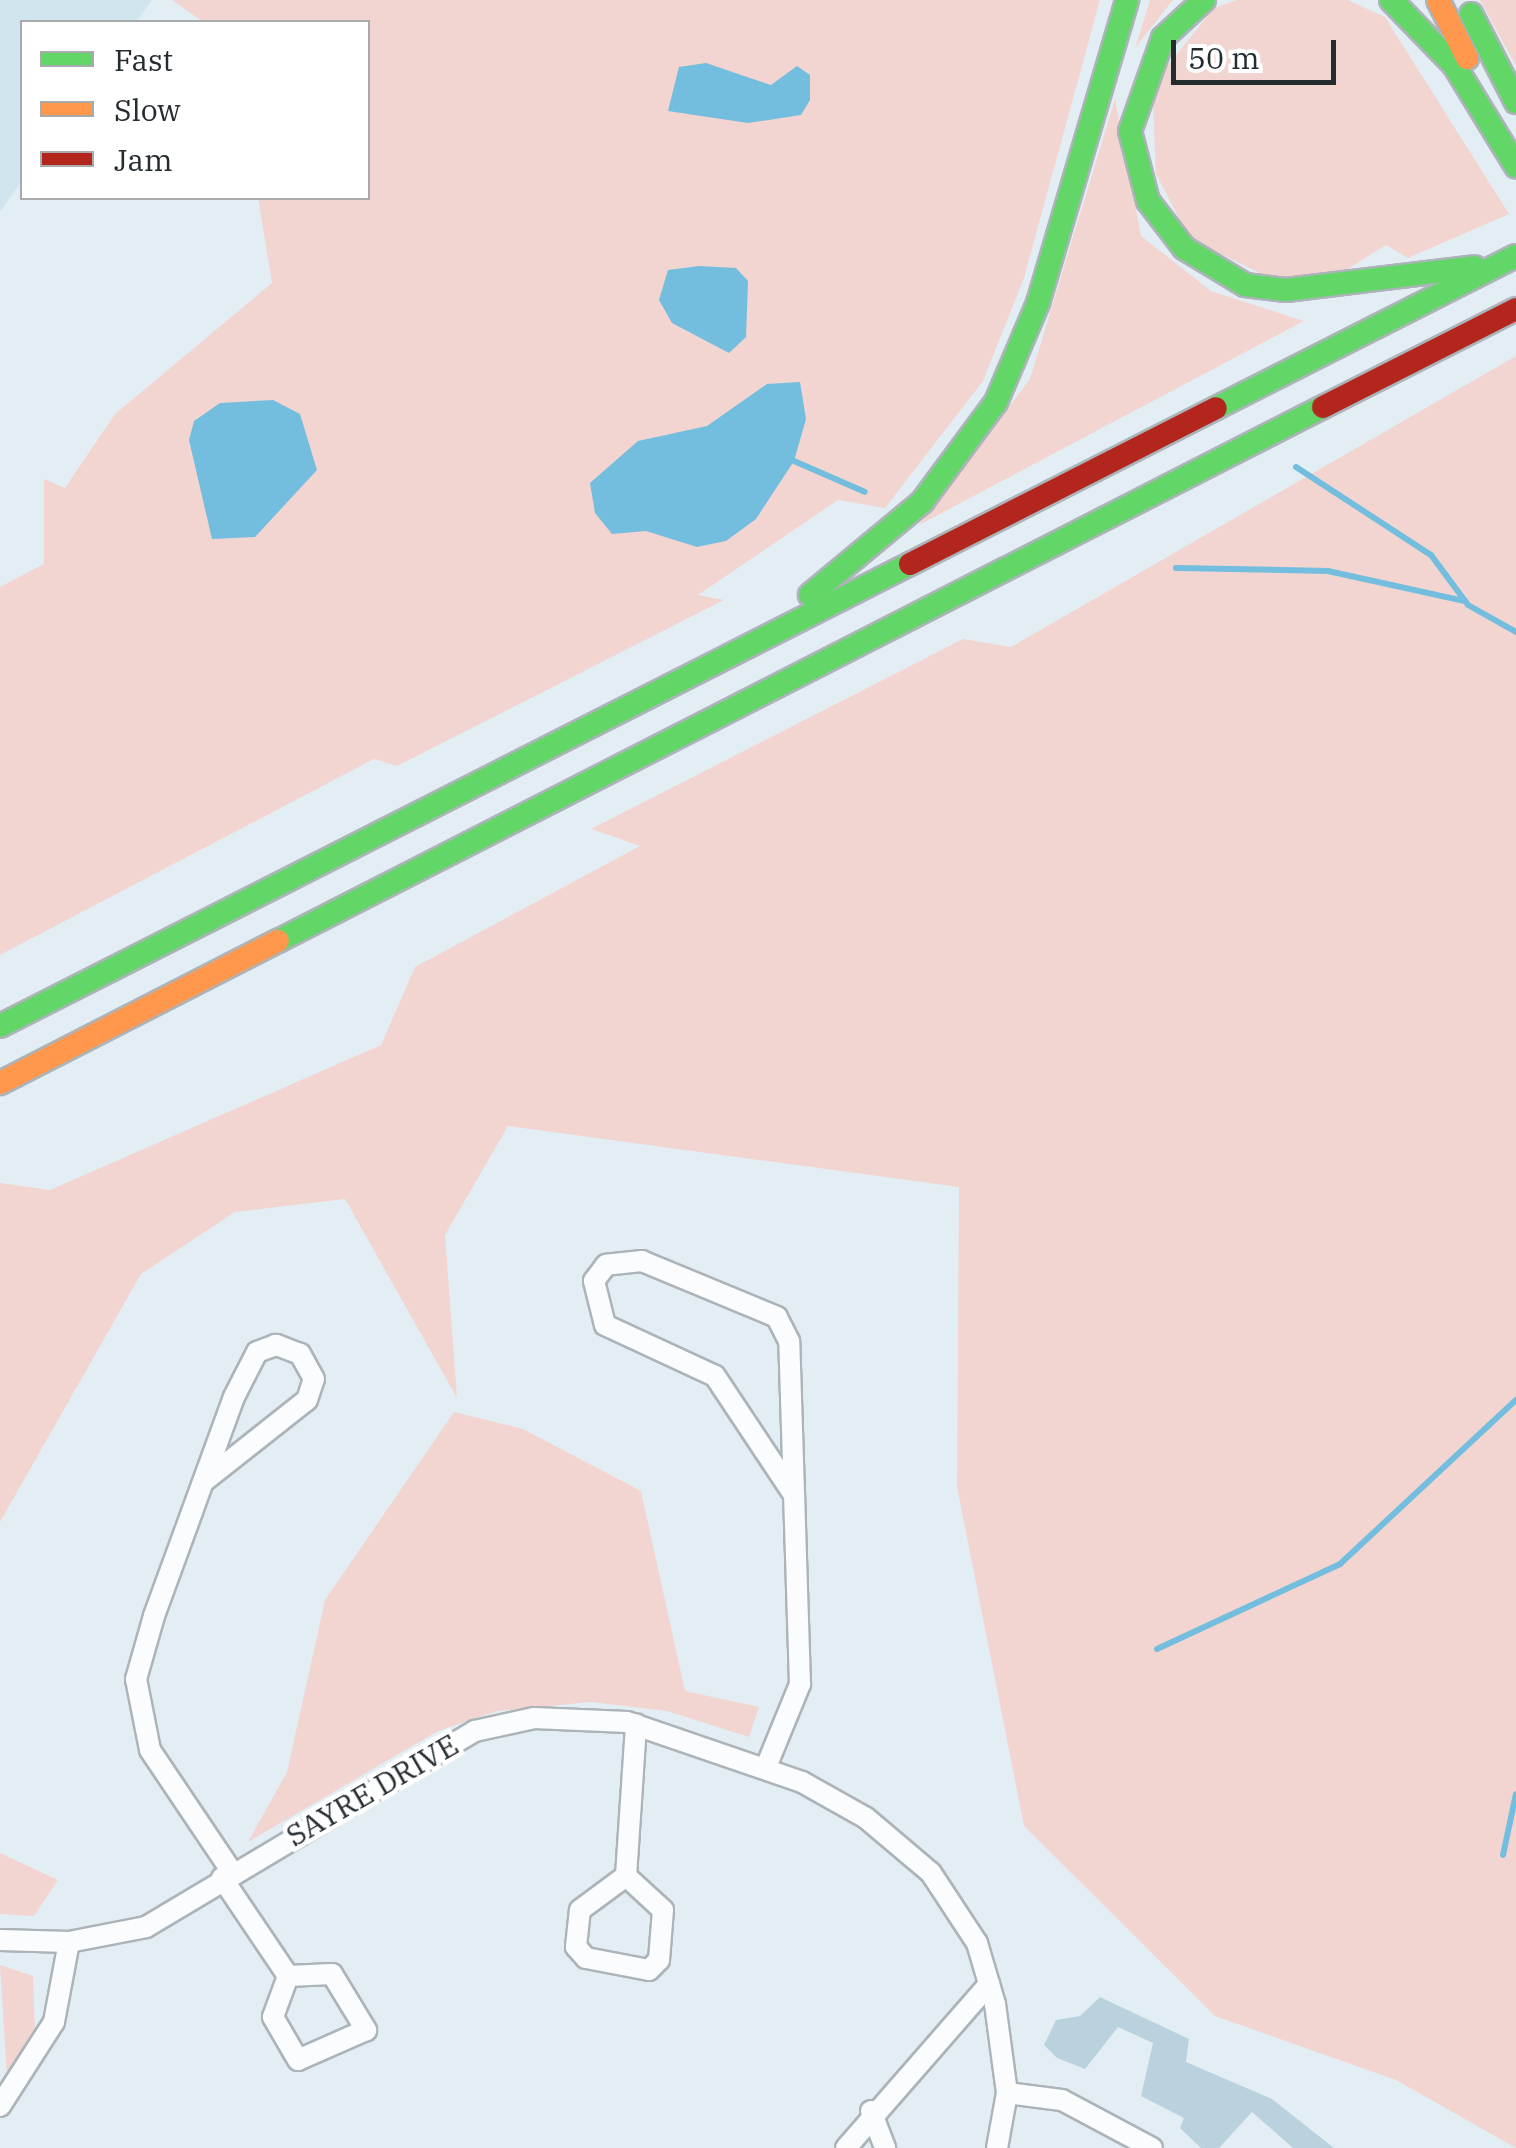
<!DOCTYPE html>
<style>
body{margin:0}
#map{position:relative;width:1516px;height:2148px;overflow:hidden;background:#e3eef4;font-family:"IBM Plex Serif",serif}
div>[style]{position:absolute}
.built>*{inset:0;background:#d1e5ef}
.green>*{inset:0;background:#f2d5d0}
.water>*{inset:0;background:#73bede}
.stream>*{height:6px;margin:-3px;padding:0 3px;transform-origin:3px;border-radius:3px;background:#73bede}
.building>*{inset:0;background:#bad2dd}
.roads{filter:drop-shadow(2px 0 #acb4b9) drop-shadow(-2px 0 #acb4b9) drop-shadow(0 2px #acb4b9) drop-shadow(0 -2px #acb4b9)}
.street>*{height:20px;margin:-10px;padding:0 10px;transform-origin:10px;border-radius:10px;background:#fbfcfd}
.fast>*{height:22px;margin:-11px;padding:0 11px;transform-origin:11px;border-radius:11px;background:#63d668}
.slow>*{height:22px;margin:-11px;padding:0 11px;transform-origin:11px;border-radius:11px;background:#ff974d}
.jam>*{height:22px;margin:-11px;padding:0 11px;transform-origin:11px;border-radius:11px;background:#b3261e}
span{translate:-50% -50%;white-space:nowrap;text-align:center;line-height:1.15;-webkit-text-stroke:9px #fff;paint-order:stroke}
.street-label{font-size:30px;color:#242c30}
.legend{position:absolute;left:20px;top:20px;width:350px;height:180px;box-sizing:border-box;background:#fff;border:2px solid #a7abac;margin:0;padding:12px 18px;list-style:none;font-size:30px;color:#242c30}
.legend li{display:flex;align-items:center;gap:20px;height:50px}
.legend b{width:50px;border:2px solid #a7abac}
.scale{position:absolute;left:1171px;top:40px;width:165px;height:45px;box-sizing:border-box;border:5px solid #242c30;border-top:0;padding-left:12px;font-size:30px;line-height:35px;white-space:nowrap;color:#242c30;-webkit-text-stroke:8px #fff;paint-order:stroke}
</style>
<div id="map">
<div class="built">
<i style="clip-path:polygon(0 0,152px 0,136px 22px,22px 22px,22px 181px,0 212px)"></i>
</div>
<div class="green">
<i style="clip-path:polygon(172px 0,1100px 0,1024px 278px,983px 381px,885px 508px,838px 500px,698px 595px,724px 600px,397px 766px,374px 759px,0 955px,0 587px,44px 564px,44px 479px,65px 488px,115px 414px,272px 283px,258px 198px,368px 198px,368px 22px,203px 22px)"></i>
<i style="clip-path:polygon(1150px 0,1173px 0,1135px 48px)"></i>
<i style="clip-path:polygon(1237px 0,1348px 0,1385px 17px,1509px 214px,1408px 258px,1386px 245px,1332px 279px,1264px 275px,1190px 239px,1156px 174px,1152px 85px,1214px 8px)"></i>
<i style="clip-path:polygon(1480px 0,1516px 0,1516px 66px)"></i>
<i style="clip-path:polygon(1115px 99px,1141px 236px,1211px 291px,1304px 321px,919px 525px,1030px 379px)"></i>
<i style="clip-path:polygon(1516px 356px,1516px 2148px,1396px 2080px,1215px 2016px,1024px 1826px,957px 1487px,959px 1187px,508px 1126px,445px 1235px,457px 1398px,345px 1199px,235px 1212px,141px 1274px,0 1522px,0 1183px,50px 1190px,381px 1045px,415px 967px,640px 846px,591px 829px,963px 639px,1011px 647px)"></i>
<i style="clip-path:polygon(454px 1412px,523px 1429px,641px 1491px,685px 1691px,759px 1707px,749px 1737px,667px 1711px,591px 1702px,497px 1711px,438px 1731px,248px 1842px,287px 1772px,325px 1600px)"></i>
<i style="clip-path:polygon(0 1853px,58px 1880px,34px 1916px,0 1914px)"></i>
<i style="clip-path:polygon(0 1965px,33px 1976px,35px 2033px,7px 2078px)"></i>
</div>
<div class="water">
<i style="clip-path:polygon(706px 63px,771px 85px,797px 66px,810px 75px,810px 100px,801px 115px,748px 123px,668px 111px,679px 67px)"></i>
<i style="clip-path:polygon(699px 266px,736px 268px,748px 281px,746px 337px,729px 353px,672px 323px,659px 300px,668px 270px)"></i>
<i style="clip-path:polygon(800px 382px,806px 419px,794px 461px,756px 519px,726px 541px,697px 547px,646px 531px,612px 534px,595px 513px,590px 483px,638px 441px,707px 426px,767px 384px)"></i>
<i style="clip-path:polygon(273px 400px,300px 414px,317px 470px,255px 537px,212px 539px,189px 440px,194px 421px,220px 403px)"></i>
</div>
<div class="stream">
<i style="left:794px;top:461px;width:77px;rotate:23.6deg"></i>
<i style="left:1296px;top:467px;width:161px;rotate:33.1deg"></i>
<i style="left:1431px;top:555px;width:62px;rotate:53.5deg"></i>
<i style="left:1468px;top:605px;width:55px;rotate:29.4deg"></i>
<i style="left:1176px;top:568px;width:152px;rotate:1.1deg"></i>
<i style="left:1328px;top:571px;width:140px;rotate:12.4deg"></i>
<i style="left:1157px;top:1649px;width:202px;rotate:-24.9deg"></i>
<i style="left:1340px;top:1564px;width:241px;rotate:-43deg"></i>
<i style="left:1503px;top:1855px;width:62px;rotate:-78deg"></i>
</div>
<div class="building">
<i style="clip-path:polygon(1100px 1997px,1189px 2039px,1186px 2062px,1272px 2099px,1334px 2148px,1293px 2148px,1252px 2112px,1219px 2148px,1201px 2148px,1180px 2128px,1184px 2118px,1141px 2096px,1153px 2043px,1118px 2027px,1085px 2069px,1057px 2058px,1044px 2045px,1056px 2020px,1080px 2016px)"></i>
</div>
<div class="roads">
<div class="street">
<i style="left:203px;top:1482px;width:132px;rotate:-38.3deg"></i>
<i style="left:307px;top:1400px;width:22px;rotate:-72deg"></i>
<i style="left:314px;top:1379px;width:29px;rotate:-119deg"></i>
<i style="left:300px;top:1354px;width:26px;rotate:-159deg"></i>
<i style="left:276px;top:1345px;width:20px;rotate:160deg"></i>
<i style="left:257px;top:1352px;width:51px;rotate:117.1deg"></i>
<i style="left:234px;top:1397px;width:122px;rotate:110.1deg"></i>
<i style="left:192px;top:1512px;width:111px;rotate:110.1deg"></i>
<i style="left:154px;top:1616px;width:66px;rotate:105.9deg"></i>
<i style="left:136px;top:1679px;width:72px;rotate:78.8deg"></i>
<i style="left:150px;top:1750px;width:147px;rotate:56.1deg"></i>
<i style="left:766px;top:1767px;width:90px;rotate:-67.7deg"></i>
<i style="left:800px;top:1684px;width:343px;rotate:-91.8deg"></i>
<i style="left:789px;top:1341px;width:27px;rotate:-117deg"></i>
<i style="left:777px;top:1317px;width:146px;rotate:-157.5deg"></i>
<i style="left:642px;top:1261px;width:36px;rotate:174deg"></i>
<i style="left:606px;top:1265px;width:20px;rotate:127deg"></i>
<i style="left:594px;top:1281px;width:45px;rotate:76deg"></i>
<i style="left:605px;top:1325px;width:121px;rotate:24.9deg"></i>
<i style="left:715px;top:1376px;width:143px;rotate:56.4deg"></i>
<i style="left:626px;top:1876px;width:50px;rotate:42.6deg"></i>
<i style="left:663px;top:1910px;width:50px;rotate:94.6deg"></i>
<i style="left:659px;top:1960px;width:14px;rotate:135deg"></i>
<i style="left:649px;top:1970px;width:64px;rotate:-169.2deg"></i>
<i style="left:586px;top:1958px;width:15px;rotate:-132deg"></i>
<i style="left:576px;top:1947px;width:37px;rotate:-84deg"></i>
<i style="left:580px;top:1910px;width:57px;rotate:-36.5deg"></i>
<i style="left:626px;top:1876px;width:152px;rotate:-86.2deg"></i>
<i style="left:222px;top:1878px;width:118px;rotate:56deg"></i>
<i style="left:0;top:1940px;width:69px;rotate:1.7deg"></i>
<i style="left:69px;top:1942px;width:78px;rotate:-11deg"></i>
<i style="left:146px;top:1927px;width:383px;rotate:-30.8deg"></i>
<i style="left:475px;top:1731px;width:60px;rotate:-12.4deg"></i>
<i style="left:534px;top:1718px;width:93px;rotate:2.5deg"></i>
<i style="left:627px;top:1722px;width:185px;rotate:18.9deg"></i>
<i style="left:802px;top:1782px;width:73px;rotate:29.4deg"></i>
<i style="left:866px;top:1818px;width:85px;rotate:40.2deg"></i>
<i style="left:931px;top:1873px;width:84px;rotate:56.7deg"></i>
<i style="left:977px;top:1943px;width:64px;rotate:73.6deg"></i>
<i style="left:995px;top:2004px;width:90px;rotate:82.3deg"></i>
<i style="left:1007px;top:2093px;width:56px;rotate:100.3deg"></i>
<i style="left:332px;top:1974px;width:66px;rotate:58.7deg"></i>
<i style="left:366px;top:2030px;width:74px;rotate:156.2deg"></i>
<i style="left:298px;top:2060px;width:50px;rotate:-120.2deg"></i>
<i style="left:273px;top:2017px;width:44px;rotate:-69.9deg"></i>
<i style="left:288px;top:1976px;width:44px;rotate:-2.6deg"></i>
<i style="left:1007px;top:2093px;width:55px;rotate:7.3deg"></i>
<i style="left:1062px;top:2100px;width:102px;rotate:28.1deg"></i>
<i style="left:0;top:2106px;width:100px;rotate:-57.3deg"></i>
<i style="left:54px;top:2022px;width:81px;rotate:-79.4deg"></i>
<i style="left:871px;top:2111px;width:40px;rotate:69deg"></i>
<i style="left:846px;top:2148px;width:218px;rotate:-48.9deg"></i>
</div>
<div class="fast">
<i style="left:1204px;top:0;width:56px;rotate:137.2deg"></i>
<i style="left:1163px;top:38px;width:99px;rotate:109.5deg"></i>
<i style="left:1130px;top:131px;width:72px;rotate:75.6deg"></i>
<i style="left:1148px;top:201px;width:59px;rotate:52.5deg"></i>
<i style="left:1184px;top:248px;width:71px;rotate:31.2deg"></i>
<i style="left:1245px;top:285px;width:41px;rotate:7deg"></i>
<i style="left:1286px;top:290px;width:190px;rotate:-6.9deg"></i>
<i style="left:1391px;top:0;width:91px;rotate:45.9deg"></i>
<i style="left:1454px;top:65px;width:119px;rotate:58.5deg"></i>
<i style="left:1471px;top:14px;width:99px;rotate:62.9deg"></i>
<i style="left:1216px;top:408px;width:336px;rotate:-26.9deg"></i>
<i style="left:810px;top:595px;width:146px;rotate:-39.7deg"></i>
<i style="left:922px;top:502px;width:124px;rotate:-53.5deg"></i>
<i style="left:996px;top:402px;width:108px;rotate:-67deg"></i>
<i style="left:1038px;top:303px;width:316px;rotate:-73.6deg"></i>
<i style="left:278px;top:941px;width:1174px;rotate:-27.07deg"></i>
<i style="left:0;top:1026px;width:1021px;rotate:-26.92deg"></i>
</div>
<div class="slow">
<i style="left:1438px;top:0;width:65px;rotate:63.4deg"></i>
<i style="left:0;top:1083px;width:312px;rotate:-27.1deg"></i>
</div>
<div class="jam">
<i style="left:1323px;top:407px;width:216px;rotate:-26.9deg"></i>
<i style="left:910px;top:564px;width:343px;rotate:-27deg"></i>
</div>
</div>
<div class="street-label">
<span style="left:372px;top:1790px;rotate:-30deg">SAYRE DRIVE</span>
</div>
<ul class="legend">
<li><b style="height:12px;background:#63d668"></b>Fast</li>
<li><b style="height:12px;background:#ff974d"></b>Slow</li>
<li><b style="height:12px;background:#b3261e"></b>Jam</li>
</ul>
<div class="scale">50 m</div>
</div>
